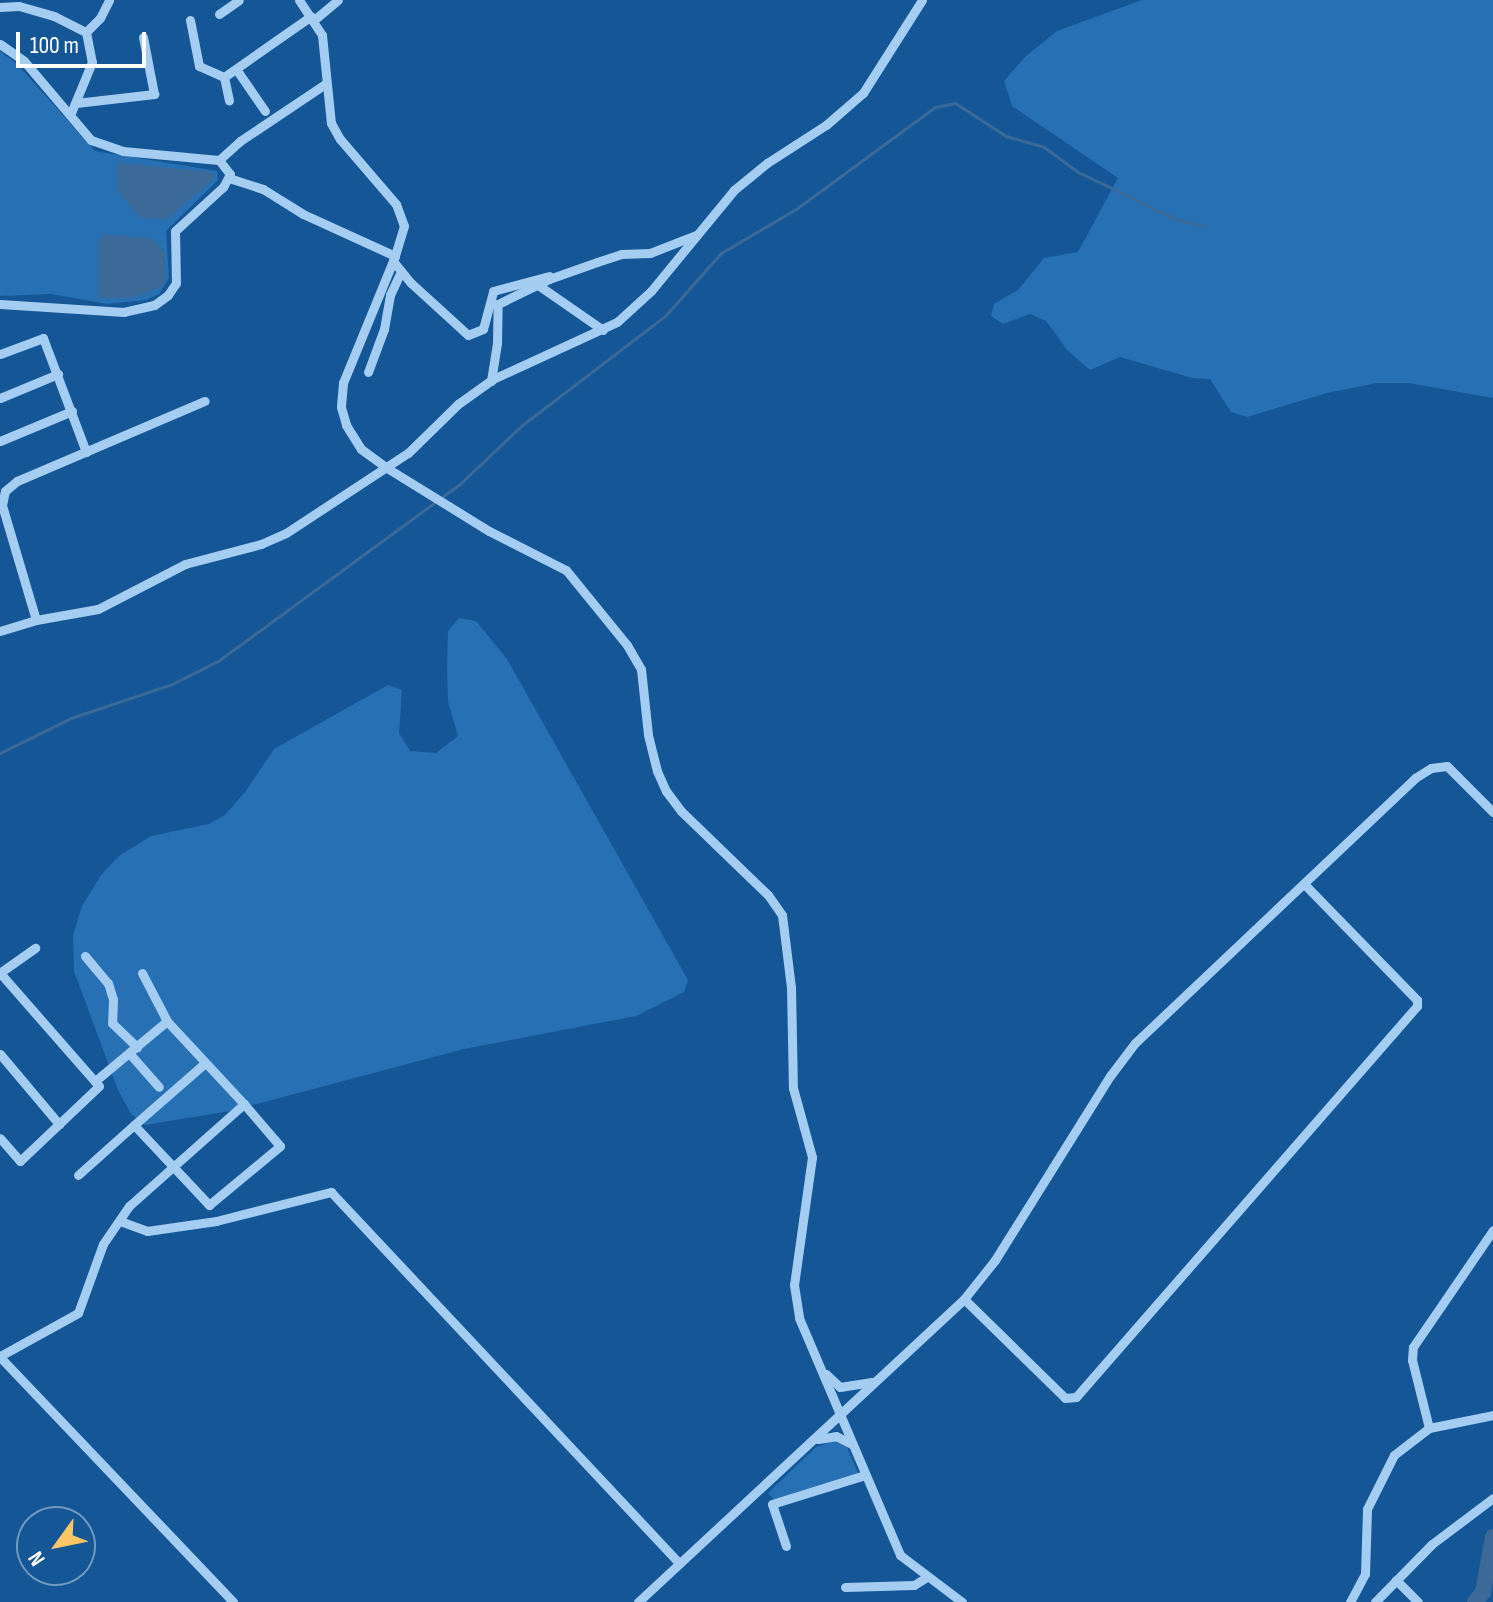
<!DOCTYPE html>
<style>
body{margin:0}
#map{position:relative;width:1493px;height:1602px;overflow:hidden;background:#145696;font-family:"Sofia Sans Condensed",sans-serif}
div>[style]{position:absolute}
.green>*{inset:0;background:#2770b4}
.water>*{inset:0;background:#3b6a98}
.stream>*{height:3px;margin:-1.5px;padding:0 1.5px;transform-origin:1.5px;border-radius:1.5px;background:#3b6a98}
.river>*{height:16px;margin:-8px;padding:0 8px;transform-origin:8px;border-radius:8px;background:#3b6a98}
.minor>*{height:9px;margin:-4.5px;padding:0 4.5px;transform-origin:4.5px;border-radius:4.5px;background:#a5cdf2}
span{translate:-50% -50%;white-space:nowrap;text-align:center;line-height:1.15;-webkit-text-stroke:8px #145696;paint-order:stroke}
.north{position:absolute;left:16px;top:1506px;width:80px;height:80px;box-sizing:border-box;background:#145696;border:2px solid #729ac0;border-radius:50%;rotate:237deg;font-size:22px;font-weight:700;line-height:32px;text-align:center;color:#fff}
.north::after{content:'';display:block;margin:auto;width:28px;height:36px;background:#ffc766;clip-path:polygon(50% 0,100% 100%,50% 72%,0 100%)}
.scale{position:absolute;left:16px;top:32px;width:130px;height:36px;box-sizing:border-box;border:4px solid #fff;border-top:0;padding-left:10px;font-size:24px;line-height:28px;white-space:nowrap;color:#fff;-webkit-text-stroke:6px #145696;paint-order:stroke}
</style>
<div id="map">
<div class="green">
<i style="clip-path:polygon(1142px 0,1493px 0,1493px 398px,1408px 383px,1377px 383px,1327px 393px,1247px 417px,1231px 412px,1210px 379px,1192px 378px,1120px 357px,1090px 370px,1068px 351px,1046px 321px,1030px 314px,1003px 324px,991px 316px,994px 304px,1018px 290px,1044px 258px,1078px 252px,1118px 178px,1012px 106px,1004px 81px,1026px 56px,1057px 31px)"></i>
<i style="clip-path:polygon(0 51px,17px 64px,95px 151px,217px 171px,218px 180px,166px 231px,169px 278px,159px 294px,146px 300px,107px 304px,51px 294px,0 296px)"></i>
<i style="clip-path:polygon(459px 618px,476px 621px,507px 659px,688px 980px,684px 992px,636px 1016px,464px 1049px,230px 1111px,145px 1125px,131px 1114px,118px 1090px,74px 971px,73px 935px,82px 906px,101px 875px,119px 856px,151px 836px,209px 824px,225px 815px,245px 792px,274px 749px,388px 685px,402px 690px,399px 733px,410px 751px,436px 753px,458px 736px,448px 702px,447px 666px,448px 631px)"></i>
<i style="clip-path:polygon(837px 1440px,847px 1447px,858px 1473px,774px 1500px,768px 1493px,816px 1447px)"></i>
</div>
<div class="water">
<i style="clip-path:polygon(121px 163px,212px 172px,215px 178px,167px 220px,139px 217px,119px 192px,117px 164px)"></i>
<i style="clip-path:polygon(106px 234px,154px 239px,164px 252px,166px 278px,162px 287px,133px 298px,99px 298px,99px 240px)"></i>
</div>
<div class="stream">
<i style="left:0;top:753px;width:79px;rotate:-26.2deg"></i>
<i style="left:71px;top:718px;width:107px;rotate:-18.6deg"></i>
<i style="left:172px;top:684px;width:51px;rotate:-26.6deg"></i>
<i style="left:218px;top:661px;width:300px;rotate:-36.2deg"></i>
<i style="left:460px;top:484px;width:84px;rotate:-43.6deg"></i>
<i style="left:521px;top:426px;width:183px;rotate:-37.4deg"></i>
<i style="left:666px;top:315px;width:83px;rotate:-48.4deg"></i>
<i style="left:721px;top:253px;width:87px;rotate:-30.4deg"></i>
<i style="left:796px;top:209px;width:172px;rotate:-36.3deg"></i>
<i style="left:935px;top:107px;width:20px;rotate:-11deg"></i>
<i style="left:955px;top:103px;width:61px;rotate:32.9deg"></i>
<i style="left:1006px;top:136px;width:40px;rotate:16deg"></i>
<i style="left:1044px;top:147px;width:42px;rotate:36.3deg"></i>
<i style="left:1078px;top:172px;width:111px;rotate:25.6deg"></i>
<i style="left:1178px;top:220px;width:29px;rotate:12deg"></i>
</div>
<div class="river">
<i style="left:1475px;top:1602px;width:13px;rotate:-51deg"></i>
<i style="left:1483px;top:1592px;width:56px;rotate:-79.7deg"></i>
</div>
<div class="minor">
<i style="left:299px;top:0;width:42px;rotate:56.7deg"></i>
<i style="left:322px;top:35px;width:88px;rotate:84.2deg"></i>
<i style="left:331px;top:123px;width:18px;rotate:61deg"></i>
<i style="left:340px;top:139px;width:86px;rotate:49.3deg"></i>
<i style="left:396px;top:204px;width:23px;rotate:70deg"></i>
<i style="left:404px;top:226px;width:31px;rotate:107deg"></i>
<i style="left:395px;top:256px;width:137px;rotate:112.3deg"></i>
<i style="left:343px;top:383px;width:24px;rotate:95deg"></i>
<i style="left:341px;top:407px;width:19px;rotate:74deg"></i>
<i style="left:346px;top:425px;width:28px;rotate:58deg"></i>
<i style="left:361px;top:449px;width:32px;rotate:36deg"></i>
<i style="left:387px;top:468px;width:120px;rotate:31.7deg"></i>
<i style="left:489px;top:531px;width:86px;rotate:26.9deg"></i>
<i style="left:566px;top:570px;width:97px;rotate:50.9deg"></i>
<i style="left:627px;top:645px;width:28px;rotate:60deg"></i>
<i style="left:641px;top:669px;width:66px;rotate:83.9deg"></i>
<i style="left:648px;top:735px;width:37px;rotate:76deg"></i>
<i style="left:657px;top:771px;width:22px;rotate:66deg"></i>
<i style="left:666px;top:791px;width:25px;rotate:53deg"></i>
<i style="left:681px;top:811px;width:121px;rotate:44deg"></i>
<i style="left:768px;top:895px;width:24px;rotate:55deg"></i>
<i style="left:782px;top:915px;width:73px;rotate:82.9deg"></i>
<i style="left:791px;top:987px;width:101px;rotate:88.9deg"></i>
<i style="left:793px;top:1088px;width:72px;rotate:74.6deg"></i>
<i style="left:812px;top:1157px;width:129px;rotate:98deg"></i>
<i style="left:794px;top:1285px;width:33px;rotate:81deg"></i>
<i style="left:799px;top:1318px;width:258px;rotate:66.9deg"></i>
<i style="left:900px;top:1555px;width:78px;rotate:37.2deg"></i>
<i style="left:0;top:7px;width:19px;rotate:-3deg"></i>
<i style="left:19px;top:6px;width:36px;rotate:16deg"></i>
<i style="left:54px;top:16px;width:36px;rotate:27deg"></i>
<i style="left:86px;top:32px;width:31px;rotate:79deg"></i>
<i style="left:92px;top:62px;width:57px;rotate:112.5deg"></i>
<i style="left:219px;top:14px;width:24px;rotate:-35deg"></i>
<i style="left:190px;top:20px;width:47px;rotate:78.9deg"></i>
<i style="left:199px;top:66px;width:27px;rotate:24deg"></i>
<i style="left:224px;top:77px;width:106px;rotate:-35deg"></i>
<i style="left:314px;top:20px;width:31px;rotate:-40deg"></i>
<i style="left:86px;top:32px;width:20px;rotate:-45deg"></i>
<i style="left:100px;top:18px;width:20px;rotate:-63deg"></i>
<i style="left:0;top:44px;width:29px;rotate:35deg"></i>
<i style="left:24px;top:61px;width:104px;rotate:49.7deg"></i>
<i style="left:91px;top:140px;width:34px;rotate:19deg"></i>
<i style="left:123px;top:151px;width:96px;rotate:5.4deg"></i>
<i style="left:219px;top:160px;width:18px;rotate:52deg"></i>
<i style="left:230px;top:174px;width:15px;rotate:118deg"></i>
<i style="left:223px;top:187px;width:65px;rotate:137.5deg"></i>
<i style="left:175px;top:231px;width:52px;rotate:88.9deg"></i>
<i style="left:176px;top:283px;width:14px;rotate:124deg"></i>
<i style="left:168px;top:295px;width:17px;rotate:144deg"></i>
<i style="left:154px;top:305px;width:31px;rotate:167deg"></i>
<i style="left:124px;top:312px;width:124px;rotate:-176.3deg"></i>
<i style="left:236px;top:69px;width:51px;rotate:55.4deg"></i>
<i style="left:224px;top:77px;width:24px;rotate:78deg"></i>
<i style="left:76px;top:103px;width:79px;rotate:-6.6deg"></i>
<i style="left:154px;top:94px;width:58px;rotate:-100.9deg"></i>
<i style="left:219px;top:160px;width:28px;rotate:-42deg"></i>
<i style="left:240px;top:141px;width:102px;rotate:-33.8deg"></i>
<i style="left:229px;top:178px;width:36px;rotate:18deg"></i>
<i style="left:263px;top:189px;width:47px;rotate:32deg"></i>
<i style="left:303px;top:214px;width:101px;rotate:24.5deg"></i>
<i style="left:393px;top:261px;width:28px;rotate:51deg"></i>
<i style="left:411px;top:283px;width:77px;rotate:42.4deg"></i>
<i style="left:468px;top:335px;width:16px;rotate:-22deg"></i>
<i style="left:483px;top:329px;width:39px;rotate:-75deg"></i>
<i style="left:493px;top:291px;width:58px;rotate:-15deg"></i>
<i style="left:538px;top:285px;width:79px;rotate:34.7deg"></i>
<i style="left:0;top:354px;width:46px;rotate:-20.4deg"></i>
<i style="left:43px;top:338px;width:122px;rotate:69.3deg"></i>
<i style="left:368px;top:372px;width:46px;rotate:-69.6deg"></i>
<i style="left:384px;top:329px;width:35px;rotate:-80deg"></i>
<i style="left:390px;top:295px;width:26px;rotate:-65deg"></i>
<i style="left:491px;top:381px;width:38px;rotate:-81deg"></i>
<i style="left:497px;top:343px;width:39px;rotate:-89deg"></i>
<i style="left:498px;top:304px;width:57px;rotate:-26.1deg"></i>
<i style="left:549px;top:279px;width:51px;rotate:-19.5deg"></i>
<i style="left:597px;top:262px;width:25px;rotate:-18deg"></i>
<i style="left:621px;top:254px;width:29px;rotate:-2deg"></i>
<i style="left:650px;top:253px;width:49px;rotate:-21.4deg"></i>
<i style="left:0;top:398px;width:63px;rotate:-22.5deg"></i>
<i style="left:0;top:441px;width:78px;rotate:-22.6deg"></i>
<i style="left:36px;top:620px;width:120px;rotate:-106.5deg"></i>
<i style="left:2px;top:505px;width:14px;rotate:-78deg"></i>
<i style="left:5px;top:491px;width:16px;rotate:-40deg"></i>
<i style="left:17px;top:481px;width:204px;rotate:-23.1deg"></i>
<i style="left:0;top:631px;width:38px;rotate:-17deg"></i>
<i style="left:36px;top:620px;width:63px;rotate:-10.1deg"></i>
<i style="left:98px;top:609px;width:98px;rotate:-27.3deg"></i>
<i style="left:185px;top:564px;width:79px;rotate:-14.7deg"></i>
<i style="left:261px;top:544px;width:27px;rotate:-24deg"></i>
<i style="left:286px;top:533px;width:146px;rotate:-33.3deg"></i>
<i style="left:408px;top:453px;width:70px;rotate:-44.4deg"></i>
<i style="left:458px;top:404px;width:43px;rotate:-35.5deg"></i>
<i style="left:493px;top:379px;width:136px;rotate:-24.7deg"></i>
<i style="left:617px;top:322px;width:46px;rotate:-42.4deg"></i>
<i style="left:651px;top:291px;width:131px;rotate:-50.6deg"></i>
<i style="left:734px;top:190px;width:43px;rotate:-39.3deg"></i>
<i style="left:767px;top:163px;width:70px;rotate:-32.8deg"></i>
<i style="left:826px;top:125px;width:49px;rotate:-40.9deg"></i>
<i style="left:863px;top:93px;width:110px;rotate:-57.6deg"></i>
<i style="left:85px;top:956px;width:35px;rotate:50deg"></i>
<i style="left:108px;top:983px;width:17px;rotate:73deg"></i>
<i style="left:113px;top:999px;width:24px;rotate:92deg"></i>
<i style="left:112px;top:1023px;width:35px;rotate:44deg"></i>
<i style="left:1px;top:972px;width:42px;rotate:-35.2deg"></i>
<i style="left:0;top:973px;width:150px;rotate:48.8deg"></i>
<i style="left:99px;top:1086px;width:109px;rotate:136.5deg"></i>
<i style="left:20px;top:1161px;width:30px;rotate:-131deg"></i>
<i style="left:142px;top:973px;width:54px;rotate:62.5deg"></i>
<i style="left:129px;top:1053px;width:45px;rotate:48.6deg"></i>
<i style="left:0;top:1054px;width:92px;rotate:49.9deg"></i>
<i style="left:205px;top:1063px;width:94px;rotate:138.9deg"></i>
<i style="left:134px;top:1125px;width:110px;rotate:46.8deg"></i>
<i style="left:209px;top:1205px;width:92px;rotate:-39.7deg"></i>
<i style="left:280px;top:1146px;width:55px;rotate:-130.6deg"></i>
<i style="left:78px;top:1175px;width:75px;rotate:-41.8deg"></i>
<i style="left:120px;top:1221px;width:29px;rotate:20deg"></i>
<i style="left:147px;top:1231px;width:70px;rotate:-8.2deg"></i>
<i style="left:216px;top:1221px;width:119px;rotate:-14.2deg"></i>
<i style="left:331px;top:1192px;width:509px;rotate:46.83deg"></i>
<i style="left:964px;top:1299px;width:141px;rotate:44.4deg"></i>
<i style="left:1065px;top:1398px;width:11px;rotate:-5deg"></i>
<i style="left:1076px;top:1397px;width:519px;rotate:-48.91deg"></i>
<i style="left:1417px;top:1006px;width:6px;rotate:-90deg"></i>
<i style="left:1417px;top:1000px;width:162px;rotate:-134.2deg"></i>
<i style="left:0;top:1356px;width:89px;rotate:-28.9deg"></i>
<i style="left:78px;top:1313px;width:73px;rotate:-70.1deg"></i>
<i style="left:103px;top:1244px;width:46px;rotate:-55.6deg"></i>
<i style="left:129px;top:1206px;width:154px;rotate:-41.6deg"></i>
<i style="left:244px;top:1104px;width:113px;rotate:-132.9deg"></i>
<i style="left:167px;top:1021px;width:94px;rotate:140.2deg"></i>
<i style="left:0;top:1357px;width:338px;rotate:46.4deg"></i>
<i style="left:826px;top:1374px;width:19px;rotate:43deg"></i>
<i style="left:840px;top:1387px;width:32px;rotate:-9deg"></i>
<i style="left:1429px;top:1428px;width:70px;rotate:-104deg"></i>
<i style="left:1412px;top:1360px;width:13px;rotate:-86deg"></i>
<i style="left:1413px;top:1347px;width:142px;rotate:-55.6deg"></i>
<i style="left:818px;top:1439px;width:18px;rotate:-9deg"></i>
<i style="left:836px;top:1436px;width:18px;rotate:27deg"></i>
<i style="left:786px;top:1546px;width:44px;rotate:-108.4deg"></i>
<i style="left:772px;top:1504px;width:97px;rotate:-17.3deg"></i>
<i style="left:1396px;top:1580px;width:31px;rotate:45deg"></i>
<i style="left:845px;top:1587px;width:69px;rotate:-1.7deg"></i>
<i style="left:914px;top:1585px;width:15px;rotate:-32deg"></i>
<i style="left:638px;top:1602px;width:445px;rotate:-42.9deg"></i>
<i style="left:964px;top:1299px;width:50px;rotate:-51.5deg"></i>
<i style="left:995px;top:1260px;width:217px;rotate:-58deg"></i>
<i style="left:1110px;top:1076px;width:41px;rotate:-52.9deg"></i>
<i style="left:1135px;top:1043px;width:386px;rotate:-43.4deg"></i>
<i style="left:1415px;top:778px;width:19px;rotate:-32deg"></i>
<i style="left:1431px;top:768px;width:16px;rotate:-7deg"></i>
<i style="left:1447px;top:766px;width:65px;rotate:45deg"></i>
<i style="left:1350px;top:1602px;width:32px;rotate:-62deg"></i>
<i style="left:1365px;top:1574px;width:65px;rotate:-88.2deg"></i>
<i style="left:1367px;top:1509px;width:60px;rotate:-63.4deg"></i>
<i style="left:1394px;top:1455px;width:44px;rotate:-37.6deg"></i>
<i style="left:1429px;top:1428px;width:65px;rotate:-11.5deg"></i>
<i style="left:1375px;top:1602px;width:81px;rotate:-45.5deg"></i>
<i style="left:1432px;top:1544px;width:76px;rotate:-37deg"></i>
</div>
<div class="north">N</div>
<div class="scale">100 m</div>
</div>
